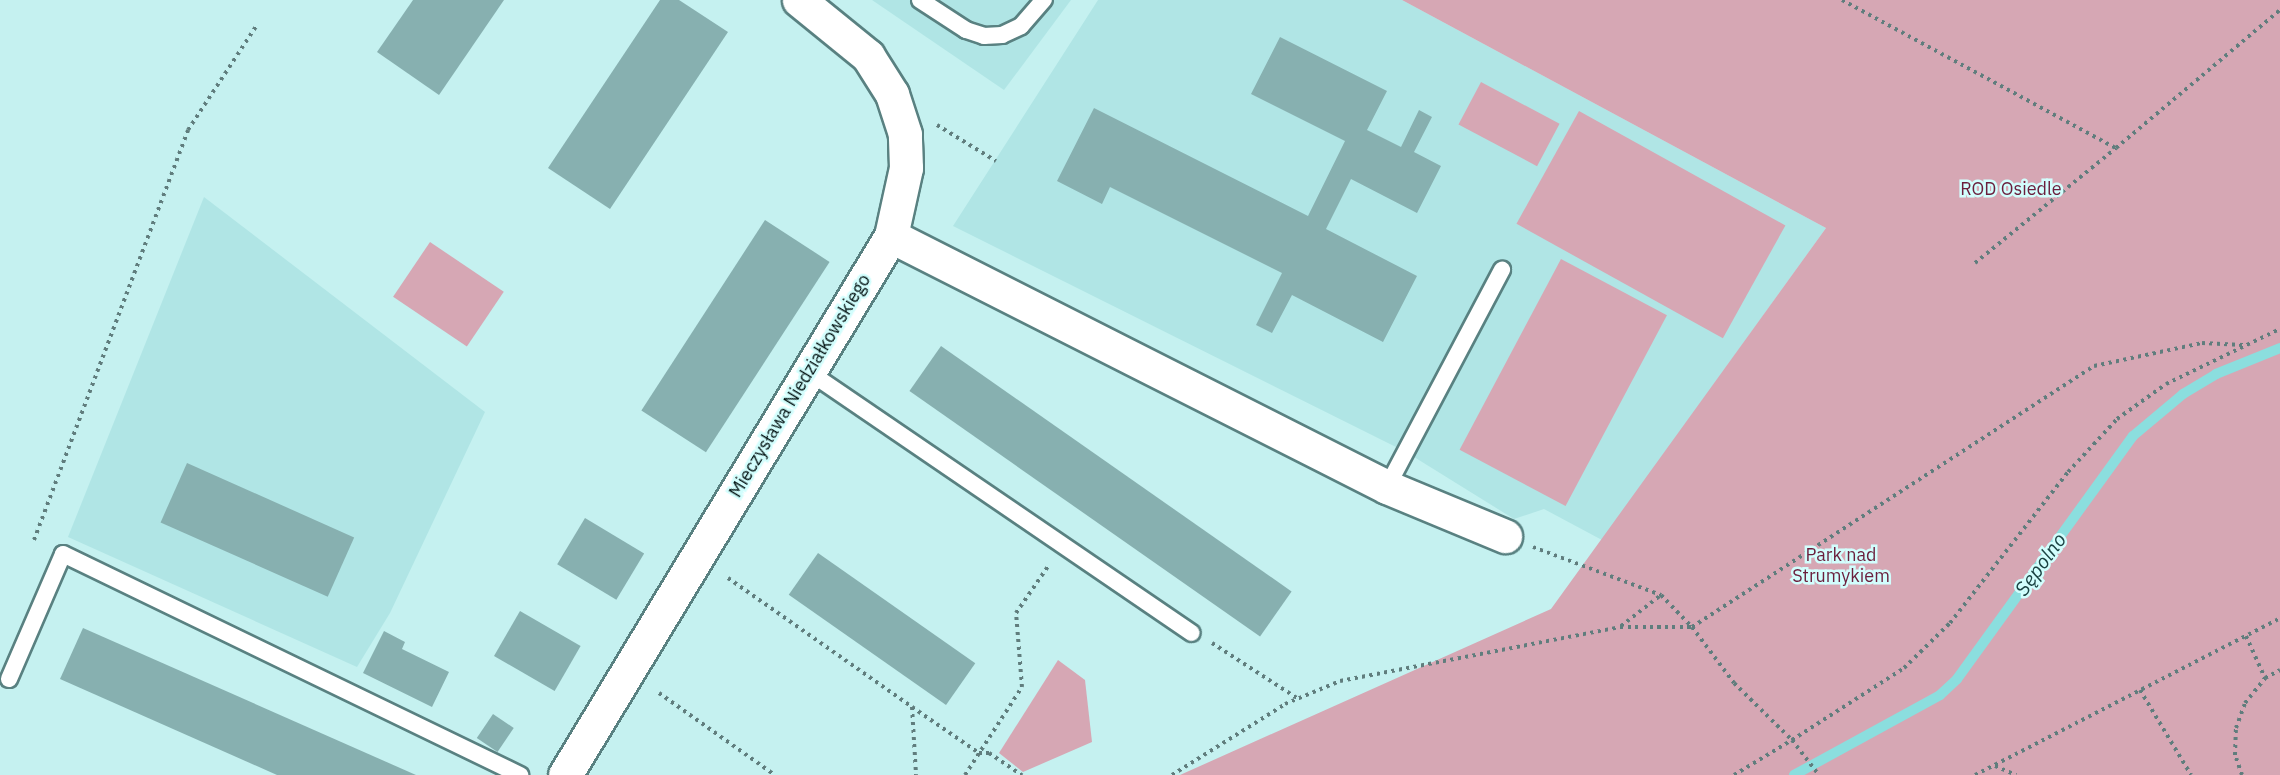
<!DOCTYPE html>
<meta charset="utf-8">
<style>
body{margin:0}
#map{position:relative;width:2280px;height:775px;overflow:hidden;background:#c5f1f0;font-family:"IBM Plex Sans",sans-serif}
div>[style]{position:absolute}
.built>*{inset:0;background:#b0e5e5}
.green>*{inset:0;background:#d6a7b4;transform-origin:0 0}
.stream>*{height:10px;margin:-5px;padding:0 5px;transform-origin:5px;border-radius:5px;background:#8bdede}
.building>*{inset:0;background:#87b0b0;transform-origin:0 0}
.path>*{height:4px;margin-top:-2px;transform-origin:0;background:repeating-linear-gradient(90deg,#607d7d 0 3px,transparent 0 7.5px)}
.roads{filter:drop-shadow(2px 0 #598181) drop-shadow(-2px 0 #598181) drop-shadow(0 2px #598181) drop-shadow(0 -2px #598181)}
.service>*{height:16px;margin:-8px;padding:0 8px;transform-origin:8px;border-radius:8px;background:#fff}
.minor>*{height:33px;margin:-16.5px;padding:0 16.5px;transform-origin:16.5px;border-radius:16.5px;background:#fff}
span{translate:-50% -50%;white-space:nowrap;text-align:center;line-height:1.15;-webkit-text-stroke:5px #d2fefd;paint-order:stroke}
.park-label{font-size:18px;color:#6a1e3c}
.street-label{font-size:18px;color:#031212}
.water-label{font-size:20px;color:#1b4343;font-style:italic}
</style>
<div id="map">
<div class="built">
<i style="clip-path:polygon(872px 0,1071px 0,1004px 90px)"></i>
<i style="clip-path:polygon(1098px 0,1402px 0,1826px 228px,1602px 540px,1544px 509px,1514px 519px,1406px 452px,953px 226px)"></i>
<i style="clip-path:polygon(204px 197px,485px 412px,390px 613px,357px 667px,68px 537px)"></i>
</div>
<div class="green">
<i style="clip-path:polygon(1402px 0,2280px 0,2280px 775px,1180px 775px,1551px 609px,1826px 228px)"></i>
<i style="left:1481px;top:82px;width:89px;height:48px;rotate:28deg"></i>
<i style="left:1579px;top:111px;width:236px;height:129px;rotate:29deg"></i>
<i style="left:430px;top:242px;width:89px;height:66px;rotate:34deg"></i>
<i style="left:1561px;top:259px;width:120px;height:216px;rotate:28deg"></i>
<i style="clip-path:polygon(1058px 660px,1085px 680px,1092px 742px,1023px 772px,999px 753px)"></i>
</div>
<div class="stream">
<i style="left:1794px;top:775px;width:166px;rotate:-28.7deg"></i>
<i style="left:1940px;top:695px;width:23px;rotate:-43deg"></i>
<i style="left:1957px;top:679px;width:300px;rotate:-54.1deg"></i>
<i style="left:2133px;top:436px;width:65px;rotate:-40deg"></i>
<i style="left:2183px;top:394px;width:39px;rotate:-31deg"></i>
<i style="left:2216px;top:374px;width:69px;rotate:-22.1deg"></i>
</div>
<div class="building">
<i style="clip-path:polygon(413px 0,504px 0,439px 95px,377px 52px)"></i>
<i style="clip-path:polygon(660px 0,679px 0,728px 32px,610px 209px,548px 168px)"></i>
<i style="clip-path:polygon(1280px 37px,1387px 91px,1367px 130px,1401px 147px,1419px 110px,1432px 117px,1414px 152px,1441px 166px,1417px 213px,1351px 179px,1326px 229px,1417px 276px,1383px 342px,1292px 295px,1272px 333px,1256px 325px,1282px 273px,1110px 187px,1102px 204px,1057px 181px,1094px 108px,1308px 216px,1345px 141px,1251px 94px)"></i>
<i style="left:765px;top:220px;width:77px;height:227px;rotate:33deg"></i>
<i style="left:941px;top:346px;width:428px;height:55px;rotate:35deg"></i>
<i style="left:187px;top:463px;width:183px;height:65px;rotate:24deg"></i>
<i style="left:585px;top:518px;width:69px;height:54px;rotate:31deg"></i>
<i style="left:818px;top:553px;width:192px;height:51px;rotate:35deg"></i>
<i style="left:520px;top:611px;width:70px;height:52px;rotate:30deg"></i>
<i style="clip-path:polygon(83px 628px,416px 775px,277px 775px,60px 679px)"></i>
<i style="clip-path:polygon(384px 631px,405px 642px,402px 649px,449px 672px,432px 707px,363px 673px)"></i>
<i style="left:493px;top:714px;width:25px;height:29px;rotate:34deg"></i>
</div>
<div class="path">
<i style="left:1842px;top:0;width:311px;rotate:28.4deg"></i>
<i style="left:2116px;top:148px;width:214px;rotate:-40.1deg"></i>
<i style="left:937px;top:125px;width:69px;rotate:31.4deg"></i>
<i style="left:1975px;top:263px;width:182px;rotate:-39.2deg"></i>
<i style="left:34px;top:540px;width:438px;rotate:-69.4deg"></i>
<i style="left:188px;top:130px;width:126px;rotate:-56.7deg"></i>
<i style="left:1533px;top:547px;width:137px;rotate:20.6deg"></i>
<i style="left:1661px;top:595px;width:45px;rotate:45.9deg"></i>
<i style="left:1692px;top:627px;width:70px;rotate:53.1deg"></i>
<i style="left:1734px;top:683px;width:81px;rotate:44.5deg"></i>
<i style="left:1792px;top:740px;width:133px;rotate:-32.7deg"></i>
<i style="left:1904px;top:668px;width:64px;rotate:-44.4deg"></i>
<i style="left:1950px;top:623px;width:192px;rotate:-52deg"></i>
<i style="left:2068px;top:472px;width:72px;rotate:-47.2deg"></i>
<i style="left:2117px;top:419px;width:60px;rotate:-35.5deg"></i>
<i style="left:2166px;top:384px;width:127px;rotate:-25.8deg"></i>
<i style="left:728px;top:578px;width:225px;rotate:35deg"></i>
<i style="left:912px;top:707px;width:68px;rotate:86.6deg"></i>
<i style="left:1621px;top:626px;width:51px;rotate:-37.8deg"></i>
<i style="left:2246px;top:636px;width:46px;rotate:65.7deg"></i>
<i style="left:1212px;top:643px;width:101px;rotate:32.9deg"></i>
<i style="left:2140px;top:690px;width:99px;rotate:59deg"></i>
<i style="left:659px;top:693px;width:142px;rotate:35.3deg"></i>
<i style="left:912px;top:707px;width:81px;rotate:34.5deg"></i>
<i style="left:979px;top:753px;width:10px"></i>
<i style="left:989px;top:753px;width:40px;rotate:34deg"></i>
<i style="left:1995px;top:766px;width:23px;rotate:23deg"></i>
<i style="left:965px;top:775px;width:105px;rotate:-57.1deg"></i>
<i style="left:1022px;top:687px;width:74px;rotate:-94.6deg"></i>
<i style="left:1016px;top:613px;width:58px;rotate:-55.5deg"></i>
<i style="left:1172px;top:775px;width:133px;rotate:-32.1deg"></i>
<i style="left:1285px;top:704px;width:60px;rotate:-22.7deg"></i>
<i style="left:1340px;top:681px;width:285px;rotate:-10.9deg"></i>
<i style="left:1620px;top:627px;width:72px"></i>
<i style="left:1692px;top:627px;width:479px;rotate:-33deg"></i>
<i style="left:2094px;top:366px;width:110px;rotate:-12deg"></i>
<i style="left:2202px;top:343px;width:41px;rotate:2.8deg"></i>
<i style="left:1734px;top:775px;width:68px;rotate:-31.1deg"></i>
<i style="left:1792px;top:740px;width:44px;rotate:52.4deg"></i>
<i style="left:1975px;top:775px;width:343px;rotate:-27.2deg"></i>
<i style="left:2242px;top:775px;width:21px;rotate:-109deg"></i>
<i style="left:2235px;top:755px;width:27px;rotate:-88deg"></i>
<i style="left:2236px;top:728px;width:27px;rotate:-70deg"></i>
<i style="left:2245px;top:703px;width:32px;rotate:-51deg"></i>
<i style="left:2265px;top:678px;width:17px;rotate:-28deg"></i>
</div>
<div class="roads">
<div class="service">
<i style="left:920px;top:0;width:55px;rotate:33.1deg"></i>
<i style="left:966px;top:30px;width:19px;rotate:18deg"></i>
<i style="left:984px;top:36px;width:18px;rotate:-3deg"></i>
<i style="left:1002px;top:35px;width:21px;rotate:-25deg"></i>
<i style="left:1021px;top:26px;width:35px;rotate:-49deg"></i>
<i style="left:809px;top:372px;width:463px;rotate:34.3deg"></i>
<i style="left:1387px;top:487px;width:246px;rotate:-62.1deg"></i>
<i style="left:9px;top:679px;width:136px;rotate:-66.6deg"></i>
<i style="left:63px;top:554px;width:508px;rotate:25.81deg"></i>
</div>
<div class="minor">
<i style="left:891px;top:236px;width:556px;rotate:26.84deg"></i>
<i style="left:1387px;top:487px;width:128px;rotate:22.6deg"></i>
<i style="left:565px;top:775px;width:630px;rotate:-58.83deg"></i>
<i style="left:891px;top:236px;width:70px;rotate:-77.6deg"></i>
<i style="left:906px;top:168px;width:34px;rotate:-92deg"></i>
<i style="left:905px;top:134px;width:42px;rotate:-108deg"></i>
<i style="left:892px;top:94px;width:45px;rotate:-122.3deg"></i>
<i style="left:868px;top:56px;width:89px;rotate:-140.9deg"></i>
</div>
</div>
<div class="park-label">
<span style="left:2011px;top:189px">ROD Osiedle</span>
<span style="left:1841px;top:566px">Park nad<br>Strumykiem</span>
</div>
<div class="street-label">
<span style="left:800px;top:386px;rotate:-59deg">Mieczysława Niedziałkowskiego</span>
</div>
<div class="water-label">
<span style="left:2040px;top:564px;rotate:-54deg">Sępolno</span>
</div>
</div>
